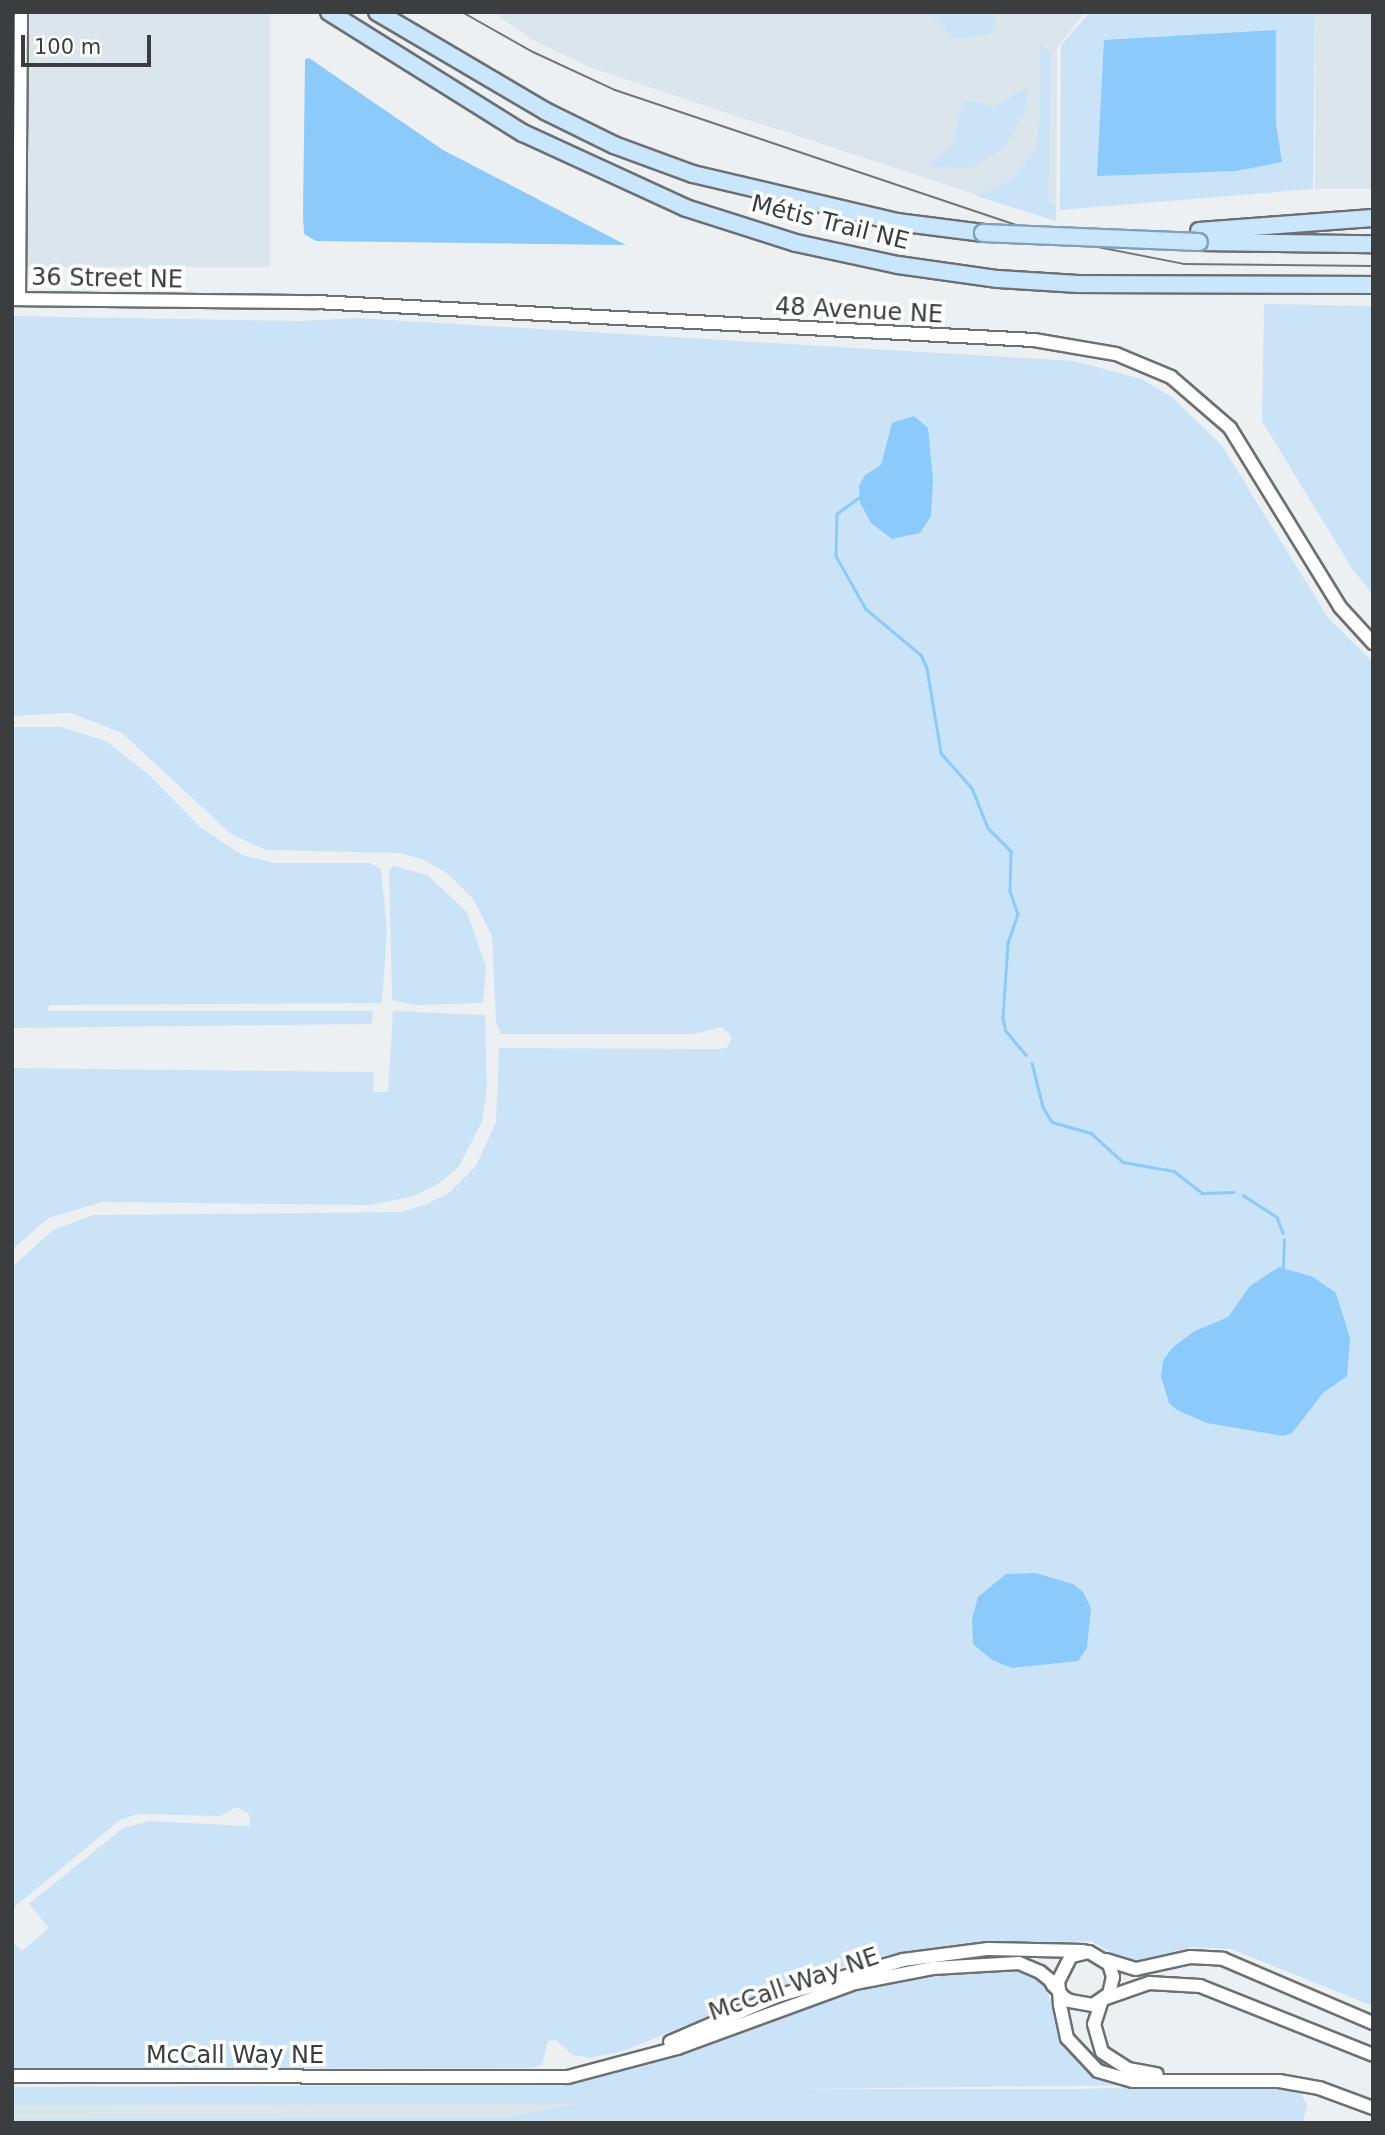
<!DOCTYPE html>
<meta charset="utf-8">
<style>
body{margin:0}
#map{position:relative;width:1385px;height:2135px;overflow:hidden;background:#edf0f3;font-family:"DejaVu Sans",sans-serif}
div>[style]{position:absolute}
.built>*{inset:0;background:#dbe5ec;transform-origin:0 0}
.green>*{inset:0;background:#cbe3f6}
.water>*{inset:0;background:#8bcafa}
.stream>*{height:2.5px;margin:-1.25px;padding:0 1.25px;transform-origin:1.25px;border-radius:1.25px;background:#8bcafa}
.roads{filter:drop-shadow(2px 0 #6d7073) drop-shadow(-2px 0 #6d7073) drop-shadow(0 2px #6d7073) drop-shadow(0 -2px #6d7073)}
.minor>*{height:12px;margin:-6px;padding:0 6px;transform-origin:6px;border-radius:6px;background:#fff}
.major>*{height:16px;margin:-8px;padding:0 8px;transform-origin:8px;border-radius:8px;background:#cae6fc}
.tram>*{height:2px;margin:-1px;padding:0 1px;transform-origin:1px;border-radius:1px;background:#727476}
.bridges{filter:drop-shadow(2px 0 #81a0b8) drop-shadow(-2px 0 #81a0b8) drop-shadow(0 2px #81a0b8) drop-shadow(0 -2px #81a0b8)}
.major-bridge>*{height:16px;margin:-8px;padding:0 8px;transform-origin:8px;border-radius:8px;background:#cae6fc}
span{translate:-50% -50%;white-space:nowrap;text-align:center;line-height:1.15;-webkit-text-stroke:7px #fff;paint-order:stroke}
.street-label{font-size:24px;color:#3b3d3e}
.frame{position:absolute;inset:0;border:14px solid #3b3d3e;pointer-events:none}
.scale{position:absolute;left:21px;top:35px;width:130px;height:32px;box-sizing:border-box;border:4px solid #3b3d3e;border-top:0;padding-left:9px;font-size:21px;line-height:24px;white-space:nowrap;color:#3b3d3e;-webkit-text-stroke:5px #fff;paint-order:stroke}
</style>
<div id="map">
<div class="built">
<i style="left:12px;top:12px;width:258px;height:255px"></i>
<i style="clip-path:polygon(493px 12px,1085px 12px,1057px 48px,1056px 221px,591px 68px,531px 39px)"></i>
<i style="left:1315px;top:12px;width:58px;height:177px"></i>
<i style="clip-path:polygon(598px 2089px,1078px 2089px,1100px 2106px,1100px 2123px,12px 2123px,12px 2105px)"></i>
</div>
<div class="green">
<i style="clip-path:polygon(929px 12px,993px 12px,997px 27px,988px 35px,953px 38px)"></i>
<i style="clip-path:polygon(1090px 12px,1315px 12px,1313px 189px,1060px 210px,1061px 45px)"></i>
<i style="clip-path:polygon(1040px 45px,1051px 52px,1049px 204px,1056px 205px,1056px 221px,977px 196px,1012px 179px,1035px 149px,1040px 121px)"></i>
<i style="clip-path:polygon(1026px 88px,1030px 89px,1024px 114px,1004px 148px,970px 168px,926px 167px,953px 143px,963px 99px,995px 106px)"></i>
<i style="clip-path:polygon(1264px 304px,1373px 306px,1373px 595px,1351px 567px,1262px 421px)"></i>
<i style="clip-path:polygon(12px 316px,301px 321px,356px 318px,1074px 361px,1141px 379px,1172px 397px,1222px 446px,1329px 619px,1373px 662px,1373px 2006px,1231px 1949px,1192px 1947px,1137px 1961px,1121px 1959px,1091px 1941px,960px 1944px,886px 1955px,807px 1976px,623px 2051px,590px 2058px,573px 2055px,556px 2040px,548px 2041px,542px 2065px,531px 2068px,12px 2069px,12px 1941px,22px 1951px,49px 1928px,29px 1904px,123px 1828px,150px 1821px,250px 1826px,249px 1814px,237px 1807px,220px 1816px,138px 1814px,120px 1820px,12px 1909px,12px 1267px,53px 1230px,93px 1215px,401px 1212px,427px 1204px,449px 1193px,476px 1166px,496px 1122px,499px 1048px,715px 1049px,727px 1048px,732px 1037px,722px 1027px,694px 1034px,501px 1034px,496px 1022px,492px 936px,474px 900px,448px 874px,424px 860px,400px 853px,265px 850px,231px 834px,122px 733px,71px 713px,12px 716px)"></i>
<i style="clip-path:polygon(12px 727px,61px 727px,106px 741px,149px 775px,200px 827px,242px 855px,275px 863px,370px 863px,381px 869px,387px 930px,382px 1003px,49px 1005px,48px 1011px,373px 1011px,372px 1024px,12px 1028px)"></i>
<i style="clip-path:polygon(394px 866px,427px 875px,467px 912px,486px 967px,483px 1003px,415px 1005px,392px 1000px,389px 870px)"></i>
<i style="clip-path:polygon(393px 1011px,485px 1015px,487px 1085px,482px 1122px,458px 1168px,438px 1184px,413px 1196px,372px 1205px,102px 1202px,48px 1218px,12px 1250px,12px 1068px,374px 1072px,373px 1092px,388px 1092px)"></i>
<i style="clip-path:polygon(1011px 1969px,1037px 1977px,1046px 1986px,1062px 2040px,1094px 2076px,1116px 2085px,1156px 2085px,794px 2089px,1078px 2089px,1240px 2084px,1300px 2092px,1307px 2105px,1303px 2123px,12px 2123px,12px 2119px,509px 2117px,576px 2104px,12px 2105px,12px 2087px,561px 2085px,682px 2054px,830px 1998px,902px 1980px)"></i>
</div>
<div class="water">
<i style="clip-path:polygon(1276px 30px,1276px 124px,1282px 162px,1236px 171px,1097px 176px,1104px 40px)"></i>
<i style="clip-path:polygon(309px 58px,443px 150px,626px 245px,316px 241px,304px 234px,303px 215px,305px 59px)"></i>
<i style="clip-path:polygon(914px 416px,928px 428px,933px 480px,931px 516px,920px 533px,892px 539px,871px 523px,860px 503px,859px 486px,865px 475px,881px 465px,892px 423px)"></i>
<i style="clip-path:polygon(1279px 1267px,1313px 1277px,1336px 1293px,1350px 1338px,1347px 1376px,1323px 1393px,1292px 1433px,1283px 1436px,1207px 1423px,1177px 1410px,1169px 1403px,1161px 1376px,1163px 1361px,1172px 1348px,1193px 1332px,1228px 1317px,1250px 1286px)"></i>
<i style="clip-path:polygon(1035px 1573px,1073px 1584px,1083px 1592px,1091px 1608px,1087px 1648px,1078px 1661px,1012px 1668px,992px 1660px,973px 1644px,972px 1619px,978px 1597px,1006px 1574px)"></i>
</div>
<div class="stream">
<i style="left:859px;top:498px;width:27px;rotate:144deg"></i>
<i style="left:837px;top:514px;width:42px;rotate:91.4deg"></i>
<i style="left:836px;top:556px;width:61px;rotate:60.5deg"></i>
<i style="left:866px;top:609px;width:72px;rotate:39.9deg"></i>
<i style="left:921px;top:655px;width:14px;rotate:65deg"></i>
<i style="left:927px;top:668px;width:86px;rotate:80.6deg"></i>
<i style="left:941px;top:753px;width:47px;rotate:48.5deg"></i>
<i style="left:972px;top:788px;width:43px;rotate:68.2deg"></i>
<i style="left:988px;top:828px;width:33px;rotate:45deg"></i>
<i style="left:1011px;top:851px;width:40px;rotate:91.4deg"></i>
<i style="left:1010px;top:891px;width:24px;rotate:71deg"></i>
<i style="left:1018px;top:914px;width:31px;rotate:109deg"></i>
<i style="left:1008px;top:943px;width:76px;rotate:93.8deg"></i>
<i style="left:1003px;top:1019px;width:12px;rotate:76deg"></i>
<i style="left:1006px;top:1031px;width:31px;rotate:50deg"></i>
<i style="left:1032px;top:1063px;width:45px;rotate:76deg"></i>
<i style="left:1043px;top:1107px;width:17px;rotate:59deg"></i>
<i style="left:1052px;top:1122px;width:41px;rotate:15.8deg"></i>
<i style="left:1091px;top:1133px;width:43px;rotate:42.2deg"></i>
<i style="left:1123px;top:1162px;width:52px;rotate:10deg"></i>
<i style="left:1174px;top:1171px;width:36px;rotate:38deg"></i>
<i style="left:1202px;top:1193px;width:31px;rotate:-2deg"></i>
<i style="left:1243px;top:1195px;width:40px;rotate:32.9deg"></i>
<i style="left:1277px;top:1217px;width:17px;rotate:69deg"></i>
<i style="left:1283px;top:1268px;width:28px;rotate:-88deg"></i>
</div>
<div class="roads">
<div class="minor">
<i style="left:12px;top:299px;width:304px;rotate:0.6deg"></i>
<i style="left:316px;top:302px;width:719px;rotate:3.03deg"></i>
<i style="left:1034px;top:340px;width:83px;rotate:9.7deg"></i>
<i style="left:1116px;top:354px;width:60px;rotate:22.7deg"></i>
<i style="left:1171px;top:377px;width:78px;rotate:40.8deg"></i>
<i style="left:1230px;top:428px;width:210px;rotate:58.4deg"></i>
<i style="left:1340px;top:607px;width:49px;rotate:47.5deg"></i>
<i style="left:19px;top:299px;width:287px;rotate:-89.6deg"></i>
<i style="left:1106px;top:1960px;width:31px;rotate:17deg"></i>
<i style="left:1136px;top:1969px;width:55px;rotate:-12.5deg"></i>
<i style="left:1190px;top:1957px;width:33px;rotate:3deg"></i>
<i style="left:1223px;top:1959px;width:163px;rotate:23.1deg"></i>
<i style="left:1106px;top:1998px;width:46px;rotate:-19.2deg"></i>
<i style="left:1149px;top:1983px;width:51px;rotate:3.4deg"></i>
<i style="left:1200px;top:1986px;width:186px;rotate:21.7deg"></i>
<i style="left:1102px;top:2000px;width:25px;rotate:108deg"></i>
<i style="left:1094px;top:2024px;width:29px;rotate:74deg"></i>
<i style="left:1102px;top:2052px;width:31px;rotate:33deg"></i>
<i style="left:1128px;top:2069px;width:29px;rotate:10deg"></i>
<i style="left:670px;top:2042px;width:116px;rotate:-23.3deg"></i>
<i style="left:777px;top:1996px;width:131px;rotate:-15.9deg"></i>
<i style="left:903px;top:1960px;width:86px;rotate:-7.4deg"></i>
<i style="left:988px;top:1949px;width:96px;rotate:1.2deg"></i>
<i style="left:12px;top:2076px;width:556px;rotate:0.1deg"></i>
<i style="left:568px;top:2077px;width:113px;rotate:-14.9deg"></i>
<i style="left:677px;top:2048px;width:189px;rotate:-20.1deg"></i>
<i style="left:855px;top:1983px;width:79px;rotate:-10.9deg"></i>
<i style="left:933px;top:1968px;width:86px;rotate:-3.3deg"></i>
<i style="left:1019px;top:1963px;width:23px;rotate:23deg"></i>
<i style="left:1040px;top:1972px;width:13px;rotate:39deg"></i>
<i style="left:1050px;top:1980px;width:6px;rotate:59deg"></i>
<i style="left:1053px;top:1985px;width:8px;rotate:45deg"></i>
<i style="left:1059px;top:1991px;width:7px;rotate:56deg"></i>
<i style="left:1063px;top:1997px;width:8px;rotate:30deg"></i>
<i style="left:1070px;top:2001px;width:23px;rotate:10deg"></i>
<i style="left:1093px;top:2005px;width:19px;rotate:-35deg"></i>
<i style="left:1109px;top:1994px;width:17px;rotate:-77deg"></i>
<i style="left:1113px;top:1977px;width:14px;rotate:-107deg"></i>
<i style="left:1109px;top:1964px;width:23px;rotate:-149deg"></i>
<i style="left:1089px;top:1952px;width:18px;rotate:167deg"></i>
<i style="left:1071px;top:1956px;width:28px;rotate:117deg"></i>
<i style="left:1058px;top:1981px;width:10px;rotate:84deg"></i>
<i style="left:1059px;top:1991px;width:14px;rotate:86deg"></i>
<i style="left:1060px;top:2005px;width:34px;rotate:78deg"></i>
<i style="left:1067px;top:2038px;width:45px;rotate:46.8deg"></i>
<i style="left:1098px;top:2071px;width:36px;rotate:16deg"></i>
<i style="left:1133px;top:2081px;width:146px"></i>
<i style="left:1279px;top:2081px;width:41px;rotate:9.9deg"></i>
<i style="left:1319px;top:2088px;width:58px;rotate:20.3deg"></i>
</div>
<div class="major">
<i style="left:329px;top:12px;width:229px;rotate:32deg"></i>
<i style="left:523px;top:133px;width:179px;rotate:24.7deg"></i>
<i style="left:686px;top:208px;width:115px;rotate:17.7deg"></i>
<i style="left:796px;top:243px;width:104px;rotate:12.2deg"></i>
<i style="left:898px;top:265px;width:101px;rotate:8deg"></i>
<i style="left:998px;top:279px;width:80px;rotate:3.6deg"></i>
<i style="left:1078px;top:284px;width:295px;rotate:0.2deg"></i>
<i style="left:377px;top:12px;width:195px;rotate:30.5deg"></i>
<i style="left:545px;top:111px;width:77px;rotate:26.2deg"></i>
<i style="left:614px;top:145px;width:84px;rotate:20.2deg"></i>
<i style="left:693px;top:174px;width:210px;rotate:13.2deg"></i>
<i style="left:897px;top:222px;width:87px;rotate:7.3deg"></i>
<i style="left:1199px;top:231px;width:174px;rotate:-4.3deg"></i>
<i style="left:1199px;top:242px;width:174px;rotate:0.7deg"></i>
</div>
</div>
<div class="tram">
<i style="left:462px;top:12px;width:81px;rotate:29.4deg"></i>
<i style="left:533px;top:52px;width:90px;rotate:24.9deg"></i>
<i style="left:615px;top:90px;width:471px;rotate:18.6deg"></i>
<i style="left:1062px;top:240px;width:124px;rotate:11.1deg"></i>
<i style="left:1184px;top:264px;width:189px;rotate:0.6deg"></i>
</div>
<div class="bridges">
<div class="major-bridge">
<i style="left:983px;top:233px;width:216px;rotate:2.4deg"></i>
</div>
</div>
<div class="street-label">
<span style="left:830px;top:223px;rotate:14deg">Métis Trail NE</span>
<span style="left:107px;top:279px;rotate:1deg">36 Street NE</span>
<span style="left:859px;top:311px;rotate:3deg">48 Avenue NE</span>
<span style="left:794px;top:1985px;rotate:-19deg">McCall Way NE</span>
<span style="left:235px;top:2056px">McCall Way NE</span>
</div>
<div class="frame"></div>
<div class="scale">100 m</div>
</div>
